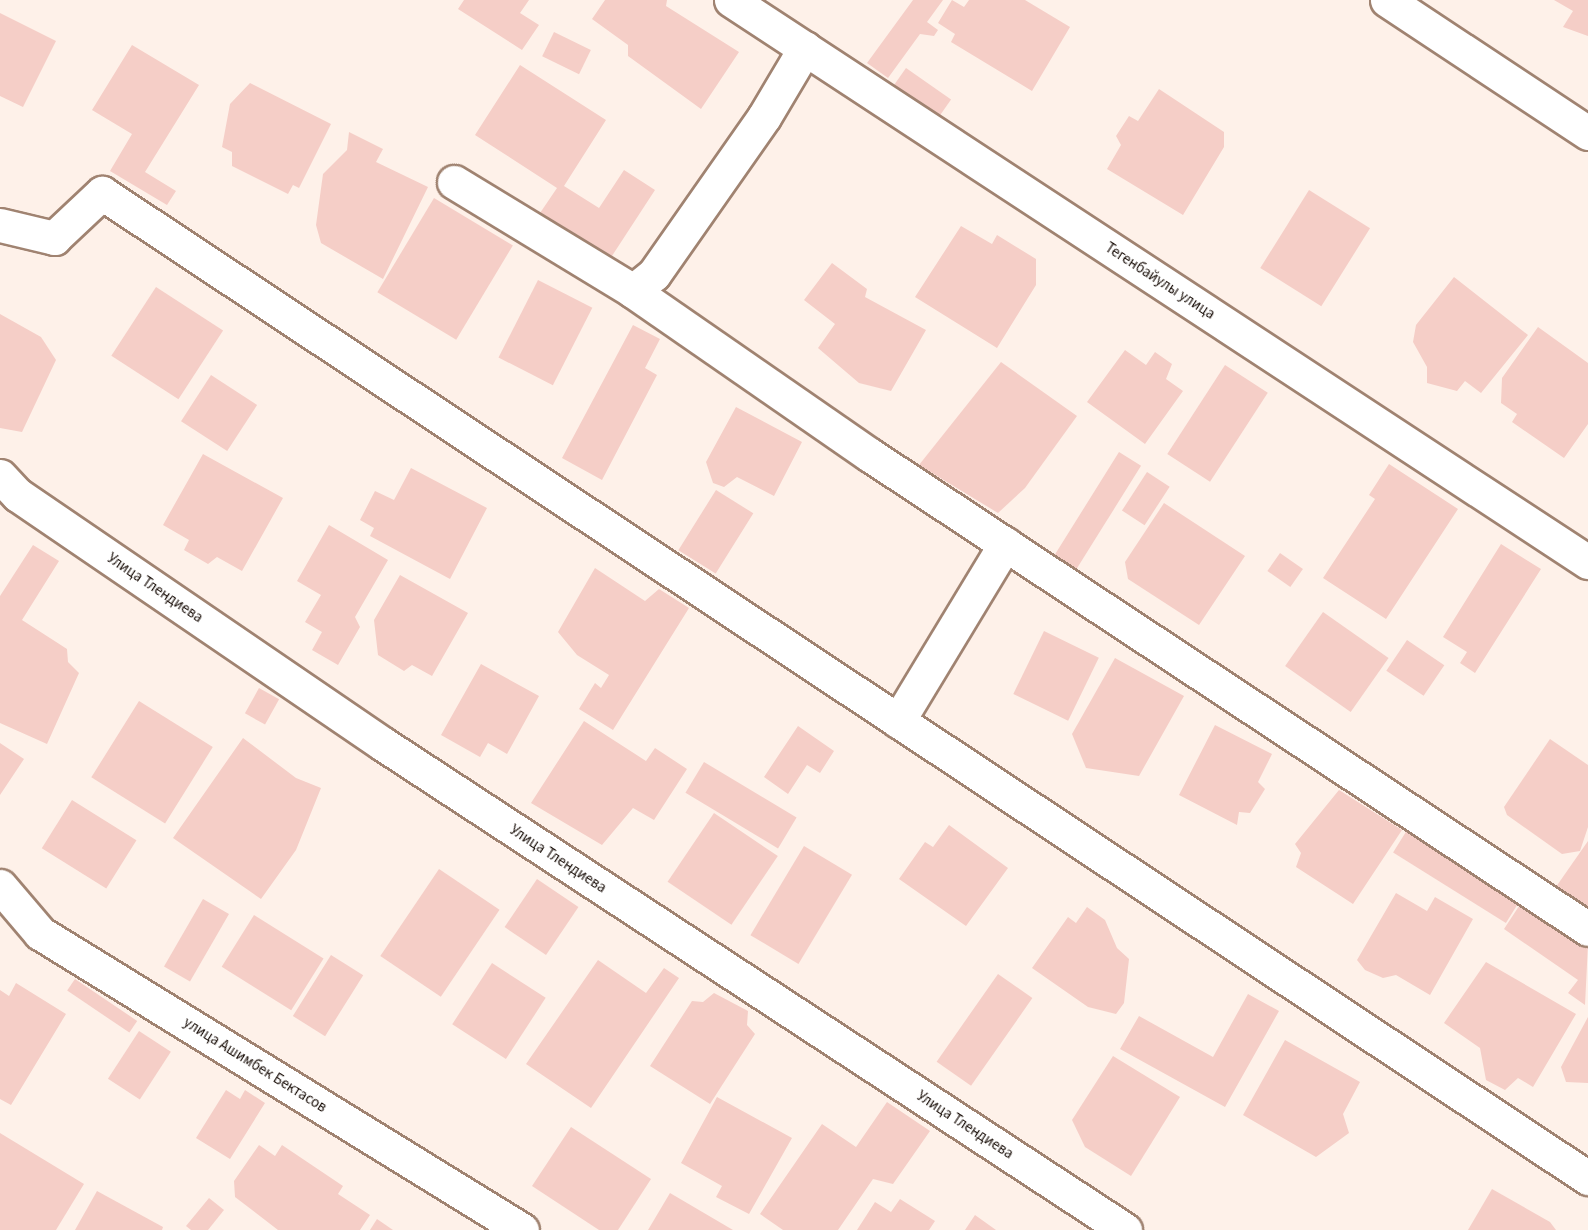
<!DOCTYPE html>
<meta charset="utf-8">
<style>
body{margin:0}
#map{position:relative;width:1588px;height:1230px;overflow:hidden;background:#fef1e9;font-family:"Source Sans 3",sans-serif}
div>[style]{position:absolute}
.building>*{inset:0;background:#f5cec7;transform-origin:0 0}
.roads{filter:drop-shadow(2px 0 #a08371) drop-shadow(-2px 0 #a08371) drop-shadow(0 2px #a08371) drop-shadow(0 -2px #a08371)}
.street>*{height:33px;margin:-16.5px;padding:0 16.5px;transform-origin:16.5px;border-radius:16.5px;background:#fff}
span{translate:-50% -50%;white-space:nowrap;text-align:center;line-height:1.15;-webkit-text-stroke:5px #fff;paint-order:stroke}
.street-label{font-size:15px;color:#180d07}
</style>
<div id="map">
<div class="building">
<i style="clip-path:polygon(464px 0,529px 0,520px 13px,539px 25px,522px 50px,458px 9px)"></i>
<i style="clip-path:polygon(605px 0,667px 0,666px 6px,739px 52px,701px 109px,628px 56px,628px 45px,592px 19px)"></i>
<i style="clip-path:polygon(913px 0,943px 0,927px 22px,938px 30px,934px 36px,920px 34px,888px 78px,867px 63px)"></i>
<i style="clip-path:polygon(952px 0,964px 7px,969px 0,1025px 0,1070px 27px,1032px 91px,951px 42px,955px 34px,938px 23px)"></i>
<i style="clip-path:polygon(1554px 0,1588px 0,1588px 36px,1563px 27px,1573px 11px)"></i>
<i style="clip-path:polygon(0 13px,56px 41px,23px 107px,0 96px)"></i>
<i style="left:554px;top:32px;width:41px;height:27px;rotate:26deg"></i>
<i style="clip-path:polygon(132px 45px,199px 85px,145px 172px,176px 191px,167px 205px,110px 171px,132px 134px,92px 110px)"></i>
<i style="clip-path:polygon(520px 65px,606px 120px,564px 186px,599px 208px,624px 170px,655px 190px,610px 259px,540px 213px,557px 188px,475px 135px)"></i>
<i style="left:906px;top:68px;width:55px;height:22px;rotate:35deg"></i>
<i style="clip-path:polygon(250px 83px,331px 124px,299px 188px,293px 185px,288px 194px,232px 166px,232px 152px,222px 147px,230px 104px)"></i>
<i style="clip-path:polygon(1159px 89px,1224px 132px,1224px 147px,1183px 215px,1107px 169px,1121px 145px,1116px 136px,1129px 116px,1138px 121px)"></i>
<i style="clip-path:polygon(349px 132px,383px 149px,376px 162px,428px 187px,383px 279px,321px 243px,316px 225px,323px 174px,347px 150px)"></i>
<i style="left:1309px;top:190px;width:72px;height:92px;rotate:32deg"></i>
<i style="left:434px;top:198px;width:92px;height:110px;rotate:31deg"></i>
<i style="clip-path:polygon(961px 226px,992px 244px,997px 235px,1036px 259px,1036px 285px,997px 348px,915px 297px)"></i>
<i style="clip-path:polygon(832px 263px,867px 289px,865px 297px,926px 330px,891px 391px,859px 383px,818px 348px,835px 324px,804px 300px)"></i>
<i style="clip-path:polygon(1454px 277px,1528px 335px,1481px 393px,1465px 381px,1457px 391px,1427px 383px,1427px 367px,1413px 342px,1416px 325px)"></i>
<i style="left:538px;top:280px;width:61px;height:87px;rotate:27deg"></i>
<i style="left:156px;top:287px;width:80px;height:82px;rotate:33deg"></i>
<i style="clip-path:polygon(0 314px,41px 337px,56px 360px,22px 432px,0 428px)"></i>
<i style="clip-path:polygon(633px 325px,660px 339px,645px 368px,657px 375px,602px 480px,562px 458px)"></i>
<i style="clip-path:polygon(1538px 327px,1588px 363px,1588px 424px,1564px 458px,1512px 422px,1517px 414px,1501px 403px,1502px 378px)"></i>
<i style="clip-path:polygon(1125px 350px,1146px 365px,1155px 352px,1172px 364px,1166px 379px,1183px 391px,1145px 444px,1087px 402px)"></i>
<i style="clip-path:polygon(1001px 362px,1077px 416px,1025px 488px,998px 513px,919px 465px)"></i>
<i style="left:1225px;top:365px;width:51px;height:106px;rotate:33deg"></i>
<i style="left:211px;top:375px;width:55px;height:55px;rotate:33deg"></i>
<i style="clip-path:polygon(736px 407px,802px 442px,774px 496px,737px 477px,724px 487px,713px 483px,706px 462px)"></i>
<i style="left:1119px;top:452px;width:26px;height:123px;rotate:32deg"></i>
<i style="clip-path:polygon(203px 454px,283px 498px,242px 571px,217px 557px,208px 564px,184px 550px,189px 540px,163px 525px)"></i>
<i style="clip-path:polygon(1389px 464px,1458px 509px,1386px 619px,1323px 578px,1375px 499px,1369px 495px)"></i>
<i style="clip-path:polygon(411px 468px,487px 508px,450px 579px,370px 536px,374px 528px,360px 520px,375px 491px,394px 500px)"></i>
<i style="left:1147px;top:472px;width:27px;height:46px;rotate:33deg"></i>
<i style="left:716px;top:490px;width:44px;height:71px;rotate:32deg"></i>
<i style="clip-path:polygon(1164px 503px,1245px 556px,1199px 625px,1128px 579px,1125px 562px)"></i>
<i style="clip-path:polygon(329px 525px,388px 560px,355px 617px,360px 627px,338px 665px,312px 650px,322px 632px,305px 622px,321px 595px,297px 581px)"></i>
<i style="clip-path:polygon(1501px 544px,1541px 569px,1475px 673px,1460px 663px,1467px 652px,1443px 637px)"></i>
<i style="clip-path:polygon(33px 545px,59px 561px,22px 620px,67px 649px,68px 662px,79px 673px,47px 744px,0 723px,0 596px)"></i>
<i style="left:1280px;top:553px;width:28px;height:22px;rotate:35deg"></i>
<i style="clip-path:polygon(595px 568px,645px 601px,659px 589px,689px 608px,613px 730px,579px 709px,595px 683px,601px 688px,609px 675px,577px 655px,558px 632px)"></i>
<i style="clip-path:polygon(400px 575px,468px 613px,432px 676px,412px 665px,404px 671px,378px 655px,374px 620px)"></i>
<i style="left:1323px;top:612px;width:80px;height:66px;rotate:35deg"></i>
<i style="left:1044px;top:631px;width:61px;height:70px;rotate:26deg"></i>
<i style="left:1407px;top:640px;width:45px;height:37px;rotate:34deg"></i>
<i style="clip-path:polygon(1115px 658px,1184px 696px,1139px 776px,1086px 768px,1072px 734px)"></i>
<i style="clip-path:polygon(481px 664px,539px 696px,507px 754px,488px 743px,480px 757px,441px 735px)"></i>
<i style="left:259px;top:688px;width:23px;height:29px;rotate:29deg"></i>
<i style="left:139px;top:701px;width:87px;height:90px;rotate:32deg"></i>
<i style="clip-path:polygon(584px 721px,646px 761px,655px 748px,687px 769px,654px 820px,633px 808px,602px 845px,531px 803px)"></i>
<i style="clip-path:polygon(1215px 725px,1272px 754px,1258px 782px,1265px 789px,1250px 813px,1239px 812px,1237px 825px,1179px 795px)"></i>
<i style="clip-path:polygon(798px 726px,834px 751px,820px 773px,807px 765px,788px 794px,764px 777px)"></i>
<i style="clip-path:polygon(243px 738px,296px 778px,321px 788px,296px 850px,261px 899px,173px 838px)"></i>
<i style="clip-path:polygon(1550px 739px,1588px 765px,1588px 827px,1580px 851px,1562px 854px,1507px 815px,1504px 807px)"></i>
<i style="clip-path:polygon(0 743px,24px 759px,0 795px)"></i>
<i style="left:704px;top:762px;width:108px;height:36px;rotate:31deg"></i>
<i style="clip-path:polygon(1339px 790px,1402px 830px,1353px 904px,1296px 867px,1301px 853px,1295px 844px)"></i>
<i style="left:72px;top:800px;width:76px;height:57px;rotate:32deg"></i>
<i style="left:714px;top:813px;width:77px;height:83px;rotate:34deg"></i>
<i style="clip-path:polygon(949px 825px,1008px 868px,966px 926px,899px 879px,925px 842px,933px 847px)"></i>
<i style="left:1409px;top:827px;width:133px;height:30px;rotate:32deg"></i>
<i style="clip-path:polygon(1588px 841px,1588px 913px,1551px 894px)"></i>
<i style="left:804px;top:846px;width:56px;height:104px;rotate:31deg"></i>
<i style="left:439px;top:869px;width:73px;height:105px;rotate:34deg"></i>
<i style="left:537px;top:879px;width:50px;height:58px;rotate:34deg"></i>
<i style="clip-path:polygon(1396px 893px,1427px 911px,1435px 897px,1473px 919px,1430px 995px,1396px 975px,1383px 978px,1365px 970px,1357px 960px)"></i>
<i style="left:203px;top:899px;width:30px;height:78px;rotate:30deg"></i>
<i style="clip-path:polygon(1523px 900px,1588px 944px,1585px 1005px,1568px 993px,1578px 980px,1504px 929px)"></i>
<i style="clip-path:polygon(1087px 907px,1105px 920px,1117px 948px,1129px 959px,1124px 1003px,1116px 1014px,1088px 1007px,1032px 968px,1068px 917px,1076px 923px)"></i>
<i style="left:254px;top:915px;width:82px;height:61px;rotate:32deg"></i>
<i style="left:331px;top:955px;width:38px;height:72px;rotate:32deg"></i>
<i style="clip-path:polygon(598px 960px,646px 993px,664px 968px,679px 978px,591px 1108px,526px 1064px)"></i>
<i style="clip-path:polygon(1486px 962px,1576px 1014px,1533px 1087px,1518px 1078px,1505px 1090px,1486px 1080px,1480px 1048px,1444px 1023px)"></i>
<i style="left:492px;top:963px;width:64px;height:73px;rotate:33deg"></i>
<i style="left:998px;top:974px;width:42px;height:107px;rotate:35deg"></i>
<i style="left:75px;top:979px;width:75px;height:14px;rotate:34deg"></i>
<i style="clip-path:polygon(16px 983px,66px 1014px,11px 1105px,0 1099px,0 990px,9px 996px)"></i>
<i style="clip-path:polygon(714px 993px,748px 1011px,747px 1025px,755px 1034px,710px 1104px,650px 1066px,692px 1001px,703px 1002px)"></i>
<i style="clip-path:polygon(1248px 994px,1279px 1011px,1225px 1107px,1120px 1049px,1139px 1016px,1213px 1057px)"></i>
<i style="clip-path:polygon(1588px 1017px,1588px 1083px,1566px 1082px,1561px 1067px)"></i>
<i style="left:139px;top:1031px;width:38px;height:57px;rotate:33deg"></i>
<i style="clip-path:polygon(1285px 1040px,1360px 1082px,1343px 1114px,1349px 1133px,1316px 1157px,1243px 1115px)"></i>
<i style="clip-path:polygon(1113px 1056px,1180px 1097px,1131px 1176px,1085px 1147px,1072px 1120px)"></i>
<i style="clip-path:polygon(226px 1090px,240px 1099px,245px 1090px,265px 1103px,230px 1159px,196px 1138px)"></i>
<i style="clip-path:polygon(717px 1097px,792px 1138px,749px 1214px,716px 1197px,722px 1186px,681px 1163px)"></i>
<i style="clip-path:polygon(887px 1102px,930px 1131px,893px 1184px,873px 1179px,838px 1230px,783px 1230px,760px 1214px,822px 1124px,856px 1147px)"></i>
<i style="clip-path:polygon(571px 1127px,651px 1179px,618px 1230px,599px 1230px,532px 1186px)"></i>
<i style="clip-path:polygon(0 1133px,84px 1184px,56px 1230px,0 1230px)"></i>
<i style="clip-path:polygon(259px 1145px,275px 1156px,282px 1145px,343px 1186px,338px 1194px,370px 1215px,360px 1230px,278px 1230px,235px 1197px,234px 1181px)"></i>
<i style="clip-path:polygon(1492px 1189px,1550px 1222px,1556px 1230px,1468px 1230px)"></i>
<i style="clip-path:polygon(97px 1191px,163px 1227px,162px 1230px,75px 1230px)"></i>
<i style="clip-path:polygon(670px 1193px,733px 1230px,648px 1230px)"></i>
<i style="clip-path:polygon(209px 1198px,224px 1210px,208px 1230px,191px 1230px,186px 1226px)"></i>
<i style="clip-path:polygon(900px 1199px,935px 1221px,929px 1230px,857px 1230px,875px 1202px,891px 1212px)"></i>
<i style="clip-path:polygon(975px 1215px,996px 1230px,965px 1230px)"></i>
<i style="clip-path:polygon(377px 1219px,393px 1230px,370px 1230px)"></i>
</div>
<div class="roads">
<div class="street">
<i style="left:731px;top:0;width:1025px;rotate:33.26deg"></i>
<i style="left:1387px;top:0;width:241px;rotate:33.5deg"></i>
<i style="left:805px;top:48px;width:80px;rotate:120.7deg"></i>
<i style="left:764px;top:117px;width:192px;rotate:125deg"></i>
<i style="left:654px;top:274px;width:27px;rotate:141deg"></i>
<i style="left:633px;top:291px;width:288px;rotate:34.7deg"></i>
<i style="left:870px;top:455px;width:860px;rotate:33.43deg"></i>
<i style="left:454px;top:182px;width:210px;rotate:31.3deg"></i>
<i style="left:0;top:225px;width:56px;rotate:13.5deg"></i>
<i style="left:54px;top:238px;width:66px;rotate:-43.2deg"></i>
<i style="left:102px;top:193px;width:1783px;rotate:33.54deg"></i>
<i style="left:0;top:476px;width:26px;rotate:47deg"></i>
<i style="left:18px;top:495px;width:442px;rotate:34.3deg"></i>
<i style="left:383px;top:744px;width:887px;rotate:33.22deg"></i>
<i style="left:898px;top:721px;width:207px;rotate:-58.8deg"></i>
<i style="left:0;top:886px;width:62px;rotate:49.6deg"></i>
<i style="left:40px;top:933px;width:566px;rotate:31.64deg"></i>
</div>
</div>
<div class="street-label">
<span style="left:1160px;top:281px;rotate:33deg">Тегенбайулы улица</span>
<span style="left:155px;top:588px;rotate:34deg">Улица Тлендиева</span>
<span style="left:558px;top:859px;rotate:33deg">Улица Тлендиева</span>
<span style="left:255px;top:1065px;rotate:32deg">улица Ашимбек Бектасов</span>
<span style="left:965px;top:1125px;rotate:33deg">Улица Тлендиева</span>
</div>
</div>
